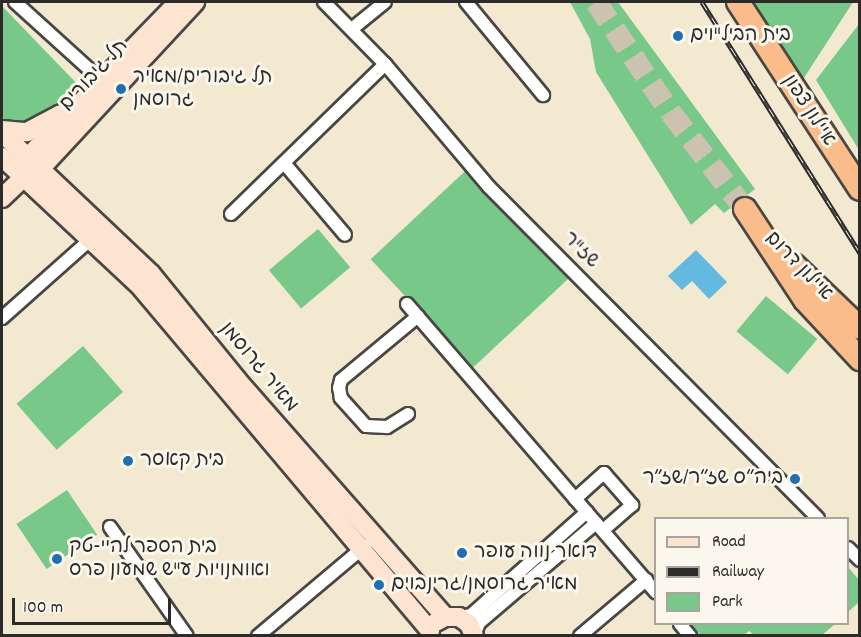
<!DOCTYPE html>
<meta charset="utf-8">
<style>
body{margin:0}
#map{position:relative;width:861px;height:637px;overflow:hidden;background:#f3e8d0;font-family:Dekko,"Playpen Sans Hebrew",sans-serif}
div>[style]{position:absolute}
.green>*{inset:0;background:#77c889;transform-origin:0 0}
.water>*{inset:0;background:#63b9df}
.highway-tunnel>*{height:22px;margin-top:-11px;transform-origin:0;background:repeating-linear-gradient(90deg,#cbc2af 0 22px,transparent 0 33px)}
.roads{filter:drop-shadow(2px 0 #494744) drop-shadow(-2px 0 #494744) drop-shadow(0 2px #494744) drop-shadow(0 -2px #494744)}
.street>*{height:12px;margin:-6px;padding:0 6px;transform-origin:6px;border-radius:6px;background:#fff}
.secondary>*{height:18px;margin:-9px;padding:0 9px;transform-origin:9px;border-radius:9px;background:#fde4d0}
.highway>*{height:22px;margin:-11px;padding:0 11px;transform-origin:11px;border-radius:11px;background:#f9bc8a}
.rail>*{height:5px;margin-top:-2.5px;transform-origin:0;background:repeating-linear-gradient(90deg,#fbf7ec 0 9px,#2b2b2b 0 18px);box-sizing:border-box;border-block:2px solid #2b2b2b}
.dots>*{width:16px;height:16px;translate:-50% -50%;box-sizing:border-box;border:3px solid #fbf7ec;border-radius:50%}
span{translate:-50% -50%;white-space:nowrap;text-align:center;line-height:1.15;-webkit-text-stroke:6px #fbf7ec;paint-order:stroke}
.poi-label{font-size:20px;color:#2b2b2b}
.left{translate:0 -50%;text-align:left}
.right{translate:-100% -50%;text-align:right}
.street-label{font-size:20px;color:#2b2b2b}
.frame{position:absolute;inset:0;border:3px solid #2b2b2b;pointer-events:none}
.legend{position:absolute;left:654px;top:517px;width:195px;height:108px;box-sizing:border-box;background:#fbf7ec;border:2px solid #a8a59f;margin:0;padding:8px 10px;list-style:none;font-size:18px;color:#2b2b2b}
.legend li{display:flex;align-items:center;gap:12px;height:30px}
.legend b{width:30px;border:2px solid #a8a59f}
.scale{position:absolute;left:12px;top:598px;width:159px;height:27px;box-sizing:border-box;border:3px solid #2b2b2b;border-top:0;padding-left:8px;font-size:18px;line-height:21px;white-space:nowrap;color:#2b2b2b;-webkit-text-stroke:4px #fbf7ec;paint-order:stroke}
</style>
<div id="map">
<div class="green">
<i style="clip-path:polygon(570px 2px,618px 2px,755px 189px,724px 213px,715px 204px,691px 225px,596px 72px,590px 39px)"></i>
<i style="clip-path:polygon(751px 2px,853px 2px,802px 81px)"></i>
<i style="clip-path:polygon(2px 6px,84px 91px,25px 124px,2px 120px)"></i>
<i style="clip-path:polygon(859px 24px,859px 150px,816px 80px)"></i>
<i style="left:476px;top:161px;width:149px;height:144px;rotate:47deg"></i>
<i style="left:318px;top:229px;width:50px;height:64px;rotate:50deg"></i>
<i style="left:766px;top:296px;width:67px;height:46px;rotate:40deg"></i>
<i style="left:83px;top:346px;width:61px;height:88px;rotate:49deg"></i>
<i style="left:67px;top:490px;width:54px;height:61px;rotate:56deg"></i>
<i style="clip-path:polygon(848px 567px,859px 580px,860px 601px,848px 612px)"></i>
<i style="clip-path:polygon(690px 624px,835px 624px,821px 636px,754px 635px,749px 631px,744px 635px,701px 635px)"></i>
</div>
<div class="water">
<i style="clip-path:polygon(696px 250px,727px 282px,709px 299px,692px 281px,682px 290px,668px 276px)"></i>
</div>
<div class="highway-tunnel">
<i style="left:596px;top:2px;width:134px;rotate:56deg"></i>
<i style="left:671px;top:113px;width:113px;rotate:52.5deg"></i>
</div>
<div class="roads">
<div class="street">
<i style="left:15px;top:2px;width:116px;rotate:42.2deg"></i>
<i style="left:324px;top:2px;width:87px;rotate:45.5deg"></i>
<i style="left:385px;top:64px;width:161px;rotate:49.8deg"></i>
<i style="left:489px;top:187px;width:467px;rotate:45.2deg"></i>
<i style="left:466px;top:2px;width:121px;rotate:50.4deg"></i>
<i style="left:353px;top:28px;width:41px;rotate:-39.1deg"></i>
<i style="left:284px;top:163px;width:94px;rotate:49.7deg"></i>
<i style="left:231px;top:214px;width:215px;rotate:-44.2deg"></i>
<i style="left:407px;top:304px;width:381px;rotate:49.2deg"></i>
<i style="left:2px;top:318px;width:120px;rotate:-41.6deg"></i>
<i style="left:408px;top:414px;width:25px;rotate:148deg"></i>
<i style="left:387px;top:427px;width:21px;rotate:-177deg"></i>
<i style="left:366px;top:426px;width:38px;rotate:-132deg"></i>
<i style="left:341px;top:398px;width:10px;rotate:-101deg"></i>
<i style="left:339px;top:388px;width:8px;rotate:-76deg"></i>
<i style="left:341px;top:380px;width:100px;rotate:-39.7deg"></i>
<i style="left:575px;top:499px;width:39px;rotate:-42deg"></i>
<i style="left:604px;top:473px;width:43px;rotate:48.8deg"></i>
<i style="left:632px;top:505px;width:38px;rotate:139deg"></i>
<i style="left:110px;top:527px;width:133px;rotate:54.8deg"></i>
<i style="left:848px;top:548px;width:17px;rotate:45deg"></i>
<i style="left:459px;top:617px;width:12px;rotate:-9deg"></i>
<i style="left:471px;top:615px;width:155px;rotate:-41.6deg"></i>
<i style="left:680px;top:624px;width:16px;rotate:50deg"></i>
<i style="left:258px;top:636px;width:140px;rotate:-40.1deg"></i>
<i style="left:474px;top:636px;width:14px;rotate:-69deg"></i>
<i style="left:479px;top:623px;width:154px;rotate:-40.5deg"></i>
<i style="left:580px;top:636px;width:87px;rotate:-40.3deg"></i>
</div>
<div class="secondary">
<i style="left:2px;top:130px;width:25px;rotate:5deg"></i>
<i style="left:27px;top:132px;width:38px;rotate:-28deg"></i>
<i style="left:2px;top:133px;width:205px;rotate:43.4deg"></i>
<i style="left:151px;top:274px;width:136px;rotate:50.9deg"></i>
<i style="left:237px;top:380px;width:315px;rotate:48.7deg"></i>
<i style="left:2px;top:157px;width:187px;rotate:43.1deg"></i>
<i style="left:139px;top:285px;width:452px;rotate:49.9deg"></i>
<i style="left:25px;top:169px;width:11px;rotate:-80deg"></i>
<i style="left:27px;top:158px;width:217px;rotate:-45.9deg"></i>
<i style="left:2px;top:198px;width:30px;rotate:-44deg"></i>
<i style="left:24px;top:177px;width:18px;rotate:-27deg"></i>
<i style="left:40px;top:169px;width:228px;rotate:-47.1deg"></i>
<i style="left:436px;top:622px;width:10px;rotate:-29deg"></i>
<i style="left:445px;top:617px;width:14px"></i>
<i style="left:459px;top:617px;width:12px;rotate:35deg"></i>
<i style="left:469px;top:624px;width:13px;rotate:67deg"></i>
</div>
<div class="highway">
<i style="left:738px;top:2px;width:223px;rotate:56.9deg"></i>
<i style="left:745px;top:209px;width:109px;rotate:56.6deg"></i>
<i style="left:805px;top:300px;width:81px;rotate:47deg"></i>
<i style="left:794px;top:265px;width:91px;rotate:43.7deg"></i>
</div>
</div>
<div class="rail">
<i style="left:702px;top:2px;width:297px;rotate:57.8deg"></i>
</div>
<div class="dots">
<i style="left:678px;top:36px;background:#1f6fb2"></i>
<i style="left:121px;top:89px;background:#1f6fb2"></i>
<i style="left:128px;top:461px;background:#1f6fb2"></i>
<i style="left:795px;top:479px;background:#1f6fb2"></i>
<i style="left:462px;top:553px;background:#1f6fb2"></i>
<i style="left:57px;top:559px;background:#1f6fb2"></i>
<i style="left:379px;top:585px;background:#1f6fb2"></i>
</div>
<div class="poi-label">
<span class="left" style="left:690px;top:36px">בית הביל"וים</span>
<span class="left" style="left:133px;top:90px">תל גיבורים/מאיר<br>גרוסמן</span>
<span class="left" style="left:140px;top:461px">בית קאסר</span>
<span class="right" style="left:783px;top:479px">ביה״ס שז״ר/שז״ר</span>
<span class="left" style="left:69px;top:560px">בית הספר להיי-טק<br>ואומנויות ע"ש שמעון פרס</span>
<span class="left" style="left:474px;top:553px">דואר נווה עופר</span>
<span class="left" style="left:391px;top:585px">מאיר גרוסמן/גרינבוים</span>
</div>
<div class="street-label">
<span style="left:95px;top:76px;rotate:-47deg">תל גיבורים</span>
<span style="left:808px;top:111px;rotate:57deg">איילון צפון</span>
<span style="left:580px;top:251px;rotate:45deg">שז"ר</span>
<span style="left:798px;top:267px;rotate:46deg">איילון דרום</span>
<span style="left:258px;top:368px;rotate:50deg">מאיר גרוסמן</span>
</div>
<div class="frame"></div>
<ul class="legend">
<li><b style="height:8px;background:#fde4d0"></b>Road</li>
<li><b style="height:8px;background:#2b2b2b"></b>Railway</li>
<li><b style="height:16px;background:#77c889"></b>Park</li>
</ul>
<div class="scale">100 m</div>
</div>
